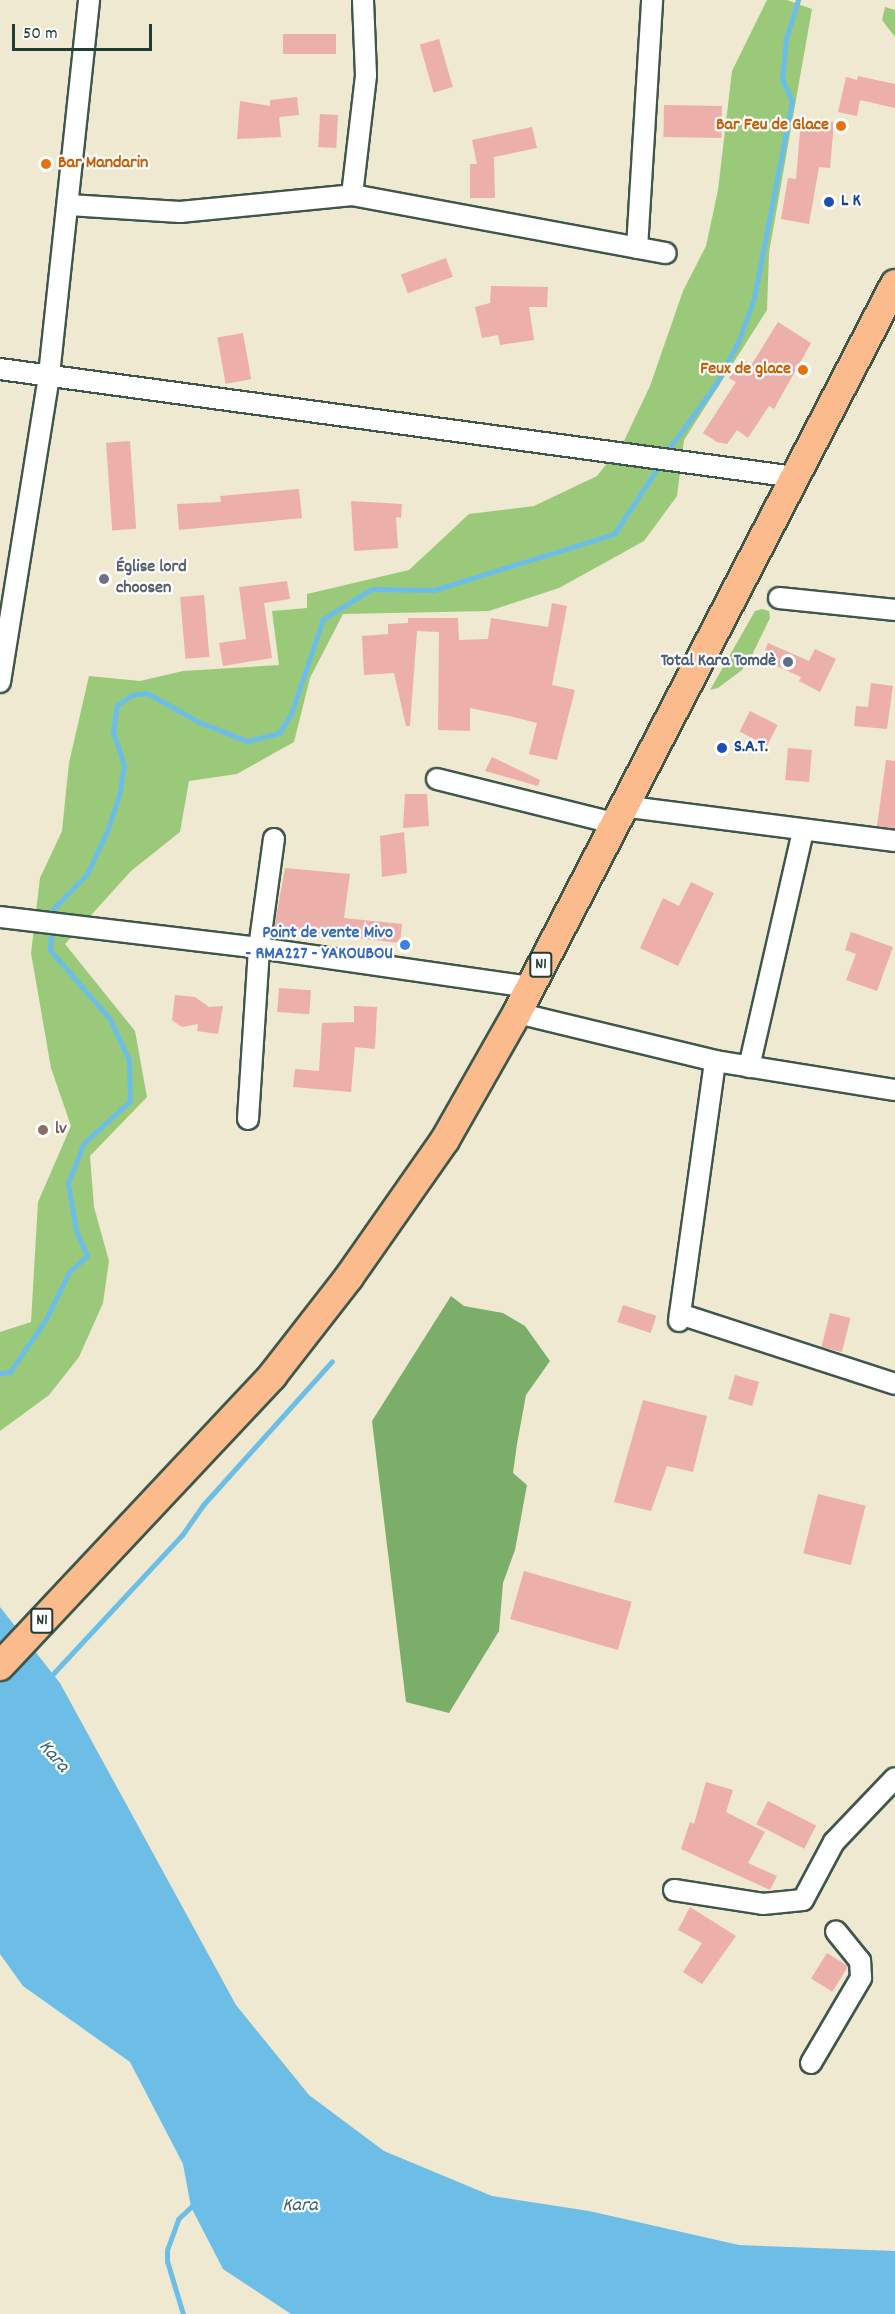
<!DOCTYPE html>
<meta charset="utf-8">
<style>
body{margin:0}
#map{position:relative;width:895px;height:2314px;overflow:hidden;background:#eee9d0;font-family:Dekko,sans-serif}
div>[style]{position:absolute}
.green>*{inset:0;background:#9aca79}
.forest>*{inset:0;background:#7bae69}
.water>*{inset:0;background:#6cbee7}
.stream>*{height:5px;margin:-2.5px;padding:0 2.5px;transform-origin:2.5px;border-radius:2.5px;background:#6cbee7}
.building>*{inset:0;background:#edafa9;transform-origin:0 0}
.roads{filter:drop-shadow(2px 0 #3e574b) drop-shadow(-2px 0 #3e574b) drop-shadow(0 2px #3e574b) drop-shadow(0 -2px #3e574b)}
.minor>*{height:20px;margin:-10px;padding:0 10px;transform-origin:10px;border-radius:10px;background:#fff}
.highway>*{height:28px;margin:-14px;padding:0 14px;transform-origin:14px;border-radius:14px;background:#fbbb8c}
.dots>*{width:16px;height:16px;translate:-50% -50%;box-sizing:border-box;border:3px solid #fff;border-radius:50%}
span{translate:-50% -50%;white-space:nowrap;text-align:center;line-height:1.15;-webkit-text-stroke:4.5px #fff;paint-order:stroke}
.shield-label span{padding:2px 4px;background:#fff;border:2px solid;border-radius:4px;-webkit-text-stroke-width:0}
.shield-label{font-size:16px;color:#1f3d34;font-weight:700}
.food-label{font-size:18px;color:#c56008;font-weight:700}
.right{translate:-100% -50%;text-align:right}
.left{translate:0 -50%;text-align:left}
.transit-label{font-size:18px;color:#164399;font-weight:700}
.worship-label{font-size:18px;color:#5b616d;font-weight:700}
.service-label{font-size:18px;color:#4e5e75;font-weight:700}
.shop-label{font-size:18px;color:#366cbe;font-weight:700}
.education-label{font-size:18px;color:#785e54;font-weight:700}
.water-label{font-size:20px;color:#36646a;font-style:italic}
.scale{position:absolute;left:12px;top:24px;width:140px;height:27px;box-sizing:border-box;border:3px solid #1f3d34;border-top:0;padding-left:8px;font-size:18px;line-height:21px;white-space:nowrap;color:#1f3d34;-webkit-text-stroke:4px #fff;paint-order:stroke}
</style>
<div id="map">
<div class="green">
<i style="clip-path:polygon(767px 0,787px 0,812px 9px,769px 253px,767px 310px,684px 440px,677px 496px,644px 541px,559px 588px,489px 611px,343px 614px,310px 678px,294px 742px,237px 774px,189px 781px,180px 832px,131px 871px,65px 944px,135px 1031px,147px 1097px,90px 1156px,94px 1207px,109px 1261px,103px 1303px,79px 1357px,49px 1395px,0 1431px,0 1332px,31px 1322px,38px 1202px,71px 1126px,51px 1068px,31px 953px,40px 878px,62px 831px,69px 763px,89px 676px,140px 681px,183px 671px,279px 665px,272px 611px,307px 608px,307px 594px,409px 570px,469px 514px,534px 506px,597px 476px,623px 443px,650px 386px,683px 291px,706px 246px,718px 190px,732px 71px)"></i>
<i style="clip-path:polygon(885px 7px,895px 10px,895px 37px,882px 20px)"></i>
<i style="clip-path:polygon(762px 609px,769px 611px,770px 618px,752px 655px,742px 670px,718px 688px,710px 690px,755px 611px)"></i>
</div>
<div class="forest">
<i style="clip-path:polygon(451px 1296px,464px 1306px,503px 1313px,525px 1326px,550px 1361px,526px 1395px,517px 1444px,513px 1473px,527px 1485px,515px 1550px,503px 1583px,499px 1631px,449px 1713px,406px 1702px,372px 1421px)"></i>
</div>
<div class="water">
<i style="clip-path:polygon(0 1607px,60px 1683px,236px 2005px,309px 2095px,384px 2151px,492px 2196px,589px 2211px,739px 2245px,895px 2251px,895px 2314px,291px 2314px,223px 2269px,191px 2207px,183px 2164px,130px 2062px,23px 1986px,0 1954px)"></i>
</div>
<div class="stream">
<i style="left:665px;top:454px;width:87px;rotate:-53.9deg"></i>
<i style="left:716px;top:384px;width:50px;rotate:-62.4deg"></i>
<i style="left:739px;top:340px;width:45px;rotate:-70.3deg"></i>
<i style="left:754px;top:298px;width:201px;rotate:-79.1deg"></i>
<i style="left:792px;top:101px;width:24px;rotate:-114deg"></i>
<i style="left:782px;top:79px;width:40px;rotate:-84.3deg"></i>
<i style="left:786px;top:39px;width:41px;rotate:-72.9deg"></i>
<i style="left:0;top:1373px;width:10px;rotate:-6deg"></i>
<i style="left:10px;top:1372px;width:64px;rotate:-55.8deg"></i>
<i style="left:46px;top:1319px;width:52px;rotate:-63.9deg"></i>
<i style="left:69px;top:1272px;width:24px;rotate:-42deg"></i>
<i style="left:87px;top:1256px;width:28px;rotate:-113deg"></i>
<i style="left:76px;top:1230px;width:48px;rotate:-99.7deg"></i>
<i style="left:68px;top:1183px;width:43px;rotate:-68.2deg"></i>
<i style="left:84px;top:1143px;width:62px;rotate:-42.4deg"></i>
<i style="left:130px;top:1101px;width:41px;rotate:-91.4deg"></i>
<i style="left:129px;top:1060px;width:45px;rotate:-114.9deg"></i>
<i style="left:110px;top:1019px;width:91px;rotate:-131deg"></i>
<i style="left:50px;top:950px;width:41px;rotate:-85.8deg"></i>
<i style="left:53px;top:909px;width:49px;rotate:-45.8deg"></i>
<i style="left:87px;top:874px;width:50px;rotate:-65deg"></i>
<i style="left:108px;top:829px;width:35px;rotate:-72deg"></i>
<i style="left:119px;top:796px;width:31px;rotate:-81deg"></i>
<i style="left:124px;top:765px;width:35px;rotate:-108deg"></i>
<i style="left:113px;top:732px;width:27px;rotate:-82deg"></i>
<i style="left:117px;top:705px;width:18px;rotate:-34deg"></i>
<i style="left:132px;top:695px;width:15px;rotate:-8deg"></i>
<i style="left:147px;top:693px;width:60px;rotate:29.1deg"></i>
<i style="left:199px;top:722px;width:52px;rotate:21.6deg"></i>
<i style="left:247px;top:741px;width:33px;rotate:-14deg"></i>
<i style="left:279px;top:733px;width:22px;rotate:-58deg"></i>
<i style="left:291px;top:714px;width:100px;rotate:-71.4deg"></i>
<i style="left:323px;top:619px;width:57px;rotate:-31.5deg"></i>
<i style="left:372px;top:589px;width:62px;rotate:0.9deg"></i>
<i style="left:434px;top:590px;width:189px;rotate:-17.3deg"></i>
<i style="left:614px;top:534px;width:85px;rotate:-56.5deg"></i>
<i style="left:50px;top:1677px;width:194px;rotate:-47.1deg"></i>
<i style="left:182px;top:1535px;width:37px;rotate:-55deg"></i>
<i style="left:203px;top:1505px;width:193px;rotate:-48.1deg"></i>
<i style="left:183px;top:2314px;width:55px;rotate:-106.8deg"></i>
<i style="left:167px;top:2261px;width:11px;rotate:-90deg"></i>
<i style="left:167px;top:2250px;width:33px;rotate:-70deg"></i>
<i style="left:178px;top:2219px;width:25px;rotate:-43deg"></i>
</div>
<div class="building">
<i style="left:336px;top:34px;width:20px;height:53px;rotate:90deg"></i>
<i style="left:439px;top:39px;width:50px;height:20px;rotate:74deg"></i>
<i style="clip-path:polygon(858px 76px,895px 84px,895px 108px,860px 100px,857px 116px,838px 112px,846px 77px,857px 80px)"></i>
<i style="clip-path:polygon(297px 97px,299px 115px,279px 117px,281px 137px,237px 139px,240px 101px,270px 106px,270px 100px)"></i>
<i style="left:664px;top:105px;width:58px;height:32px;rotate:1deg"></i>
<i style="left:320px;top:114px;width:18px;height:33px;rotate:3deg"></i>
<i style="clip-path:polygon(801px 119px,834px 122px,830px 168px,819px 167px,809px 224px,781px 219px,788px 178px,796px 179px)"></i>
<i style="clip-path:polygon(532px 127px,537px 148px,494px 157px,495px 198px,470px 198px,470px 164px,477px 164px,472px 140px)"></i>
<i style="left:446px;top:258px;width:20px;height:48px;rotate:70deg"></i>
<i style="clip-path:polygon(491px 286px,548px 287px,547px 307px,529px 307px,534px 340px,500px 345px,498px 335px,482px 338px,475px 307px,490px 303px)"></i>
<i style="clip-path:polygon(778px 322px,811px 343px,774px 409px,769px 406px,748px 438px,737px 430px,727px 444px,717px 442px,703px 433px,736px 382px,729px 378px,740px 360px,752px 364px)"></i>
<i style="left:243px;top:333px;width:47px;height:26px;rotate:80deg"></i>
<i style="left:130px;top:441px;width:88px;height:24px;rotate:86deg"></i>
<i style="clip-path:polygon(299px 489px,302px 518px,179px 530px,177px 504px,221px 502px,220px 496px)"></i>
<i style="clip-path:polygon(351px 501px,402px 504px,401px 518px,396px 517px,398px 548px,354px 551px)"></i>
<i style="clip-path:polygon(287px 581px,290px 599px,264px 603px,272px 658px,223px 666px,219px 643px,246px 639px,239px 587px)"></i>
<i style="left:204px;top:595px;width:62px;height:24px;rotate:85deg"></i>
<i style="clip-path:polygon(552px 603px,567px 606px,552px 685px,575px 690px,557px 760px,529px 754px,537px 723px,509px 716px,470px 708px,470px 731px,438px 730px,439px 632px,417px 631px,410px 726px,406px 726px,394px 673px,364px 675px,362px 636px,388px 634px,388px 624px,408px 623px,408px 618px,458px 618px,459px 640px,488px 639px,491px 618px,548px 627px)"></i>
<i style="clip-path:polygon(768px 643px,809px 661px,815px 649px,836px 659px,820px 692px,799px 681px,801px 677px,761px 659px)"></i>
<i style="clip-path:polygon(871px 683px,893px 686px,887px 729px,854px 726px,856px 706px,868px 707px)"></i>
<i style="left:750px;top:711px;width:31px;height:23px;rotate:27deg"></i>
<i style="left:788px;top:748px;width:24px;height:32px;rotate:5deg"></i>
<i style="clip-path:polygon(492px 757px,540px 780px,538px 786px,485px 771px)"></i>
<i style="clip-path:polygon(886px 760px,895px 761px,895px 829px,877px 826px)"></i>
<i style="clip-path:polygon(405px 794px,427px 794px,429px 826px,403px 828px)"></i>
<i style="clip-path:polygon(404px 832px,407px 873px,382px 877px,380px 836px)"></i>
<i style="clip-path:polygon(285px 868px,350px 874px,344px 918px,402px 924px,400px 943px,274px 928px)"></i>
<i style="clip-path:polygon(691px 882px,714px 893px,678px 966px,640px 948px,663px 898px,679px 906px)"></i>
<i style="clip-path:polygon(851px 932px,893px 947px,877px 991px,846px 980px,856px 954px,845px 950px)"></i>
<i style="left:279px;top:988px;width:32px;height:24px;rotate:4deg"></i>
<i style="clip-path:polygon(175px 995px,195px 997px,209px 1007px,223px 1006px,218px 1034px,197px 1031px,198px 1024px,182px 1027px,172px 1020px)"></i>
<i style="clip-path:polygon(354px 1006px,377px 1007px,375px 1049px,355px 1047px,351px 1092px,293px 1087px,295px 1069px,319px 1071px,322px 1023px,354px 1022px)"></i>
<i style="left:623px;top:1305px;width:35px;height:18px;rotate:18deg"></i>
<i style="left:830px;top:1313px;width:21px;height:35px;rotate:14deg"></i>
<i style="left:735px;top:1375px;width:25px;height:25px;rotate:16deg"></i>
<i style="clip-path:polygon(643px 1400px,707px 1416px,693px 1472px,667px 1466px,651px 1511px,614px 1502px)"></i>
<i style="left:818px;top:1494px;width:49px;height:61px;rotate:14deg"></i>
<i style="left:524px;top:1571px;width:112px;height:50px;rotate:16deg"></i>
<i style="clip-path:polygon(706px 1782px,733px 1790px,726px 1812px,765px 1832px,748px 1863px,777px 1876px,770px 1890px,681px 1849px,690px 1822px,694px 1824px)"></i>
<i style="left:768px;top:1801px;width:54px;height:26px;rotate:27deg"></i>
<i style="clip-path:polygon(690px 1907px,736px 1936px,702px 1984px,683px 1972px,702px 1943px,678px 1930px)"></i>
<i style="left:827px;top:1953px;width:25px;height:30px;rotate:32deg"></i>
</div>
<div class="roads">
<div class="minor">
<i style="left:352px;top:195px;width:121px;rotate:-83.3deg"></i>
<i style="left:366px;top:75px;width:75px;rotate:-92.3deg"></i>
<i style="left:69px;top:205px;width:111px;rotate:3.6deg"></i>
<i style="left:180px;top:212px;width:173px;rotate:-5.6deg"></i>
<i style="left:352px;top:195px;width:319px;rotate:10.5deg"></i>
<i style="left:637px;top:248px;width:248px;rotate:-86.5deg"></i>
<i style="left:0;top:369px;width:802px;rotate:7.74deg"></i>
<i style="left:779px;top:598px;width:117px;rotate:5.9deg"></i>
<i style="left:0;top:682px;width:311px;rotate:-80.9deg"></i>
<i style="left:49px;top:375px;width:377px;rotate:-83.9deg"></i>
<i style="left:437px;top:779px;width:182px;rotate:14deg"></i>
<i style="left:622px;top:806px;width:275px;rotate:7.3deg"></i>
<i style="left:0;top:917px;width:261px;rotate:6.8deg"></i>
<i style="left:259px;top:948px;width:274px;rotate:8.2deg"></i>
<i style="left:517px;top:1013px;width:204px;rotate:13.6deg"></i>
<i style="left:715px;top:1061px;width:182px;rotate:9.2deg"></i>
<i style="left:749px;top:1067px;width:242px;rotate:-77.1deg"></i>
<i style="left:248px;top:1119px;width:171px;rotate:-86.3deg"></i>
<i style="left:259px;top:948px;width:110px;rotate:-82.2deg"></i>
<i style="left:680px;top:1314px;width:226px;rotate:18deg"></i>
<i style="left:679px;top:1321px;width:262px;rotate:-82.1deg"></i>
<i style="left:674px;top:1890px;width:90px;rotate:8.9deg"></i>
<i style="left:763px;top:1904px;width:40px;rotate:-5.7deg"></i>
<i style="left:803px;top:1900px;width:66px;rotate:-61.9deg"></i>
<i style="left:834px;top:1842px;width:88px;rotate:-46.4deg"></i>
<i style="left:811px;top:2063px;width:99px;rotate:-59.5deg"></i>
<i style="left:861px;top:1978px;width:17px;rotate:-93deg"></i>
<i style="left:860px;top:1961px;width:38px;rotate:-129deg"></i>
</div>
<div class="highway">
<i style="left:0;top:1666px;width:398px;rotate:-46.8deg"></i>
<i style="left:272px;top:1376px;width:125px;rotate:-52.1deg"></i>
<i style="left:349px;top:1277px;width:167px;rotate:-55deg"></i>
<i style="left:445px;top:1140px;width:146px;rotate:-60.4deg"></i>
<i style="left:517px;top:1013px;width:821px;rotate:-62.59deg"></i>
</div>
</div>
<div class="dots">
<i style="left:841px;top:126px;background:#e8710a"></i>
<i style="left:46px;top:164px;background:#e8710a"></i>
<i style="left:829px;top:202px;background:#1a4fb4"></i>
<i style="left:803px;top:370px;background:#e8710a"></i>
<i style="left:104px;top:579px;background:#6b7280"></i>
<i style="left:788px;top:662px;background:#5c6f8a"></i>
<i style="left:722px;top:748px;background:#1a4fb4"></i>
<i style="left:405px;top:945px;background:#3f7fe0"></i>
<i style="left:43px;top:1130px;background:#8d6e63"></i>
</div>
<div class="shield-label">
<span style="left:541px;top:965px">N1</span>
<span style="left:42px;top:1621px">N1</span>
</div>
<div class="food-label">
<span class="right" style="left:829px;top:126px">Bar Feu de Glace</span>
<span class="left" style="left:58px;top:164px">Bar Mandarin</span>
<span class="right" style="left:791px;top:370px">Feux de glace</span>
</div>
<div class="transit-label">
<span class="left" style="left:841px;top:202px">L K</span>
<span class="left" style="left:734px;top:748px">S.A.T.</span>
</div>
<div class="worship-label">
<span class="left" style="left:116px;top:579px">Église lord<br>choosen</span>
</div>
<div class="service-label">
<span class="right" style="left:776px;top:662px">Total Kara Tomdè</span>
</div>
<div class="shop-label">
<span class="right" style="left:393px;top:945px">Point de vente Mivo<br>- RMA227 - YAKOUBOU</span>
</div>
<div class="education-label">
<span class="left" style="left:55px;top:1130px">lv</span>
</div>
<div class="water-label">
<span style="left:53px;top:1757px;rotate:49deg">Kara</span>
<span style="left:300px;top:2206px">Kara</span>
</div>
<div class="scale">50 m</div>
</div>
